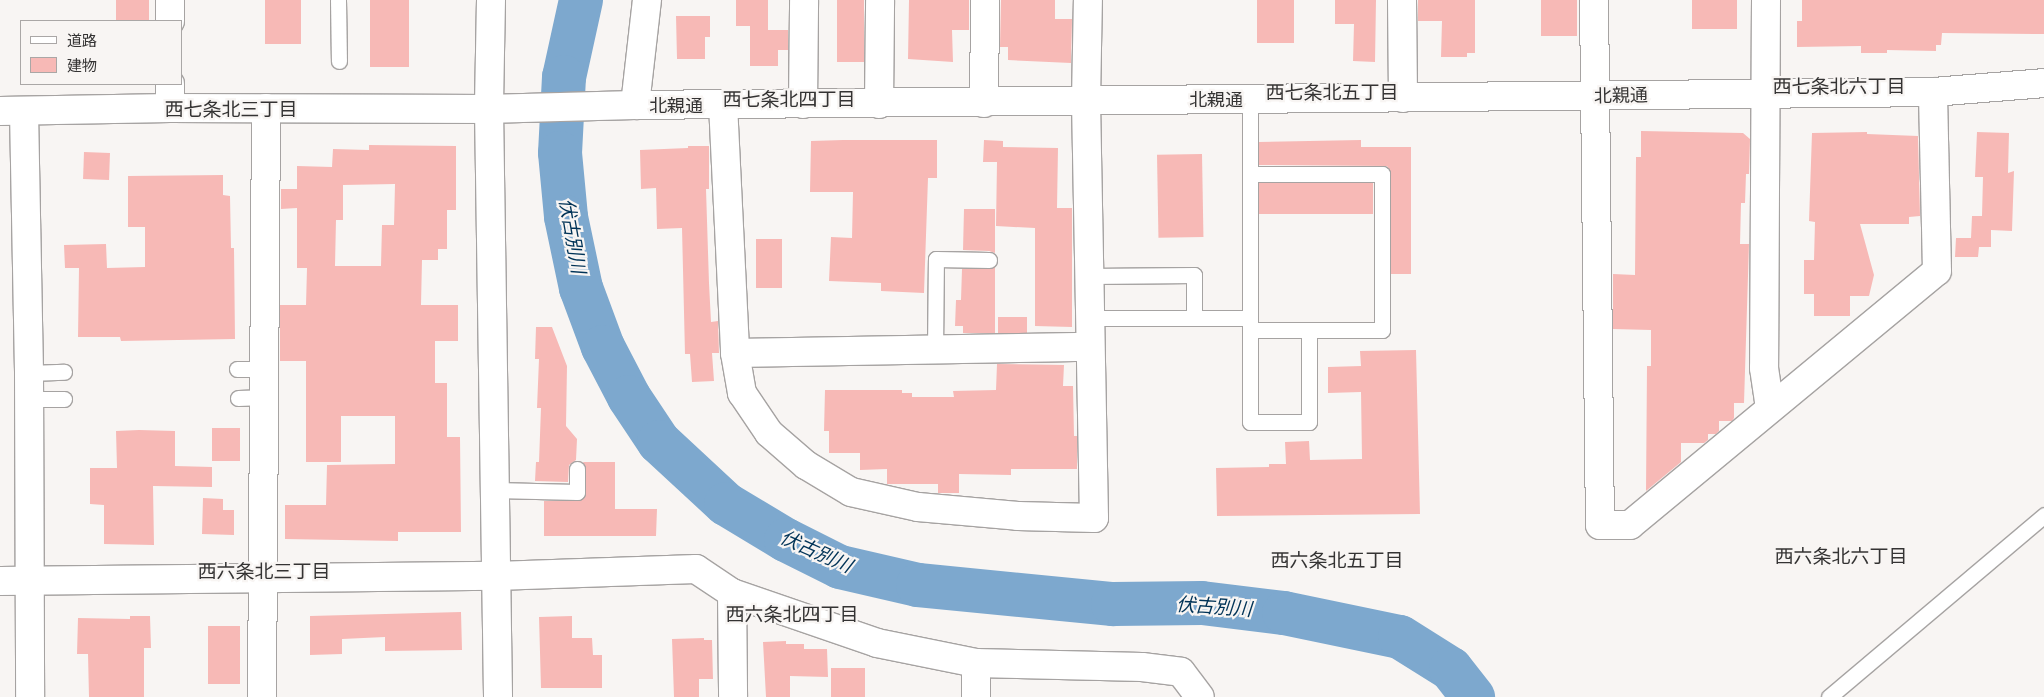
<!DOCTYPE html>
<meta charset="utf-8">
<style>
body{margin:0}
#map{position:relative;width:2044px;height:697px;overflow:hidden;background:#f8f5f3;font-family:"Noto Sans","Noto Sans JP",sans-serif}
div>[style]{position:absolute}
.river>*{height:44px;margin:-22px;padding:0 22px;transform-origin:22px;border-radius:22px;background:#7da8ce}
.building>*{inset:0;background:#f7b9b6;transform-origin:0 0}
.roads{filter:drop-shadow(1px 0 #a6a3a2) drop-shadow(-1px 0 #a6a3a2) drop-shadow(0 1px #a6a3a2) drop-shadow(0 -1px #a6a3a2)}
.lane>*{height:15px;margin:-7.5px;padding:0 7.5px;transform-origin:7.5px;border-radius:7.5px;background:#fff}
.street>*{height:28px;margin:-14px;padding:0 14px;transform-origin:14px;border-radius:14px;background:#fff}
.secondary>*{height:28px;margin:-14px;padding:0 14px;transform-origin:14px;border-radius:14px;background:#fff}
span{translate:-50% -50%;white-space:nowrap;text-align:center;line-height:1.15;-webkit-text-stroke:4.5px #f8f5f3;paint-order:stroke}
.street-label{font-size:18px;color:#343333}
.neighbourhood-label{font-size:19px;color:#343333}
.water-label{font-size:19px;color:#003357;font-style:italic}
.legend{position:absolute;left:20px;top:20px;width:162px;height:65px;box-sizing:border-box;background:#f8f5f3;border:1px solid #aaa7a6;margin:0;padding:6px 9px;list-style:none;font-size:15px;color:#343333}
.legend li{display:flex;align-items:center;gap:10px;height:25px}
.legend b{width:25px;border:1px solid #aaa7a6}
</style>
<div id="map">
<div class="river">
<i style="left:581px;top:0;width:79px;rotate:102.4deg"></i>
<i style="left:564px;top:77px;width:76px;rotate:93deg"></i>
<i style="left:560px;top:153px;width:64px;rotate:84.6deg"></i>
<i style="left:566px;top:217px;width:73px;rotate:78.1deg"></i>
<i style="left:581px;top:288px;width:63px;rotate:69.6deg"></i>
<i style="left:603px;top:347px;width:56px;rotate:62.5deg"></i>
<i style="left:629px;top:397px;width:54px;rotate:56.3deg"></i>
<i style="left:659px;top:442px;width:91px;rotate:42.8deg"></i>
<i style="left:726px;top:504px;width:70px;rotate:31deg"></i>
<i style="left:786px;top:540px;width:60px;rotate:26.6deg"></i>
<i style="left:840px;top:567px;width:80px;rotate:13deg"></i>
<i style="left:918px;top:585px;width:196px;rotate:5.6deg"></i>
<i style="left:1113px;top:604px;width:89px;rotate:-0.6deg"></i>
<i style="left:1202px;top:603px;width:83px;rotate:7deg"></i>
<i style="left:1284px;top:613px;width:118px;rotate:11.7deg"></i>
<i style="left:1400px;top:637px;width:60px;rotate:32.1deg"></i>
<i style="left:1451px;top:669px;width:36px;rotate:52deg"></i>
</div>
<div class="building">
<i style="left:116px;top:0;width:33px;height:21px"></i>
<i style="left:265px;top:0;width:36px;height:44px"></i>
<i style="left:370px;top:0;width:39px;height:67px"></i>
<i style="clip-path:polygon(736px 0,768px 0,768px 30px,788px 30px,788px 50px,778px 50px,778px 66px,750px 66px,750px 26px,736px 26px)"></i>
<i style="left:837px;top:0;width:27px;height:62px"></i>
<i style="clip-path:polygon(909px 0,969px 0,969px 30px,952px 30px,953px 62px,908px 59px)"></i>
<i style="clip-path:polygon(1001px 0,1055px 0,1055px 19px,1072px 19px,1071px 63px,1008px 60px,1008px 47px,1000px 47px)"></i>
<i style="left:1257px;top:0;width:37px;height:43px"></i>
<i style="clip-path:polygon(1335px 0,1376px 0,1375px 62px,1353px 61px,1354px 24px,1335px 24px)"></i>
<i style="clip-path:polygon(1418px 0,1475px 0,1475px 53px,1467px 53px,1467px 57px,1441px 57px,1442px 21px,1418px 21px)"></i>
<i style="left:1541px;top:0;width:36px;height:36px"></i>
<i style="left:1692px;top:0;width:45px;height:29px"></i>
<i style="clip-path:polygon(1802px 0,2044px 0,2044px 34px,1942px 33px,1941px 45px,1936px 45px,1936px 51px,1887px 50px,1887px 53px,1861px 53px,1861px 46px,1797px 47px,1797px 21px,1802px 21px)"></i>
<i style="clip-path:polygon(676px 16px,710px 16px,710px 37px,705px 37px,705px 59px,677px 59px)"></i>
<i style="clip-path:polygon(1641px 131px,1743px 133px,1750px 139px,1749px 174px,1746px 174px,1745px 203px,1741px 203px,1740px 244px,1749px 244px,1744px 403px,1734px 403px,1734px 418px,1732px 421px,1719px 421px,1719px 431px,1716px 434px,1708px 434px,1708px 440px,1704px 443px,1681px 443px,1681px 462px,1646px 491px,1647px 366px,1651px 366px,1651px 330px,1613px 329px,1613px 274px,1635px 275px,1636px 157px,1641px 157px)"></i>
<i style="clip-path:polygon(1867px 132px,1867px 134px,1918px 136px,1920px 216px,1909px 217px,1909px 224px,1860px 224px,1874px 275px,1869px 296px,1850px 296px,1850px 316px,1814px 316px,1814px 294px,1804px 294px,1804px 260px,1814px 260px,1815px 222px,1809px 221px,1812px 133px)"></i>
<i style="clip-path:polygon(1977px 132px,2009px 133px,2008px 173px,2014px 171px,2012px 231px,1991px 230px,1991px 247px,1979px 247px,1978px 257px,1955px 257px,1956px 238px,1971px 238px,1972px 216px,1982px 216px,1983px 177px,1975px 177px)"></i>
<i style="clip-path:polygon(843px 140px,937px 140px,937px 178px,928px 178px,924px 293px,881px 291px,881px 283px,829px 281px,831px 237px,852px 238px,853px 192px,810px 192px,811px 141px)"></i>
<i style="clip-path:polygon(984px 140px,1003px 141px,1003px 147px,1058px 148px,1057px 208px,1072px 208px,1072px 327px,1035px 326px,1035px 228px,996px 226px,997px 162px,983px 162px)"></i>
<i style="clip-path:polygon(1361px 140px,1361px 147px,1411px 147px,1411px 274px,1391px 274px,1391px 174px,1387px 166px,1259px 165px,1259px 142px)"></i>
<i style="clip-path:polygon(evenodd,369px 145px,456px 146px,456px 210px,447px 210px,447px 249px,438px 249px,438px 260px,422px 260px,421px 305px,458px 305px,458px 341px,435px 341px,435px 383px,447px 383px,447px 437px,460px 437px,461px 532px,398px 532px,398px 541px,285px 539px,285px 505px,326px 505px,327px 465px,395px 464px,395px 416px,341px 416px,341px 462px,306px 462px,306px 361px,280px 361px,280px 305px,306px 305px,307px 268px,297px 268px,297px 208px,281px 209px,281px 189px,297px 189px,297px 166px,332px 167px,333px 149px,369px 150px,369px 145px,395px 184px,394px 225px,382px 225px,381px 266px,335px 266px,336px 220px,343px 220px,343px 185px,395px 184px)"></i>
<i style="clip-path:polygon(688px 146px,709px 146px,709px 189px,706px 189px,709px 283px,711px 322px,718px 321px,719px 353px,712px 353px,714px 381px,692px 382px,690px 354px,685px 354px,682px 228px,657px 229px,656px 188px,641px 189px,640px 150px,688px 148px)"></i>
<i style="left:84px;top:152px;width:26px;height:27px;rotate:2deg"></i>
<i style="left:1202px;top:154px;width:83px;height:45px;rotate:89deg"></i>
<i style="clip-path:polygon(223px 175px,223px 195px,230px 196px,231px 248px,234px 248px,235px 339px,121px 341px,120px 337px,78px 337px,79px 268px,65px 268px,64px 245px,106px 244px,107px 268px,145px 267px,145px 227px,128px 227px,128px 176px)"></i>
<i style="left:1259px;top:183px;width:114px;height:31px"></i>
<i style="clip-path:polygon(964px 209px,995px 209px,995px 253px,989px 251px,963px 250px)"></i>
<i style="left:756px;top:239px;width:26px;height:49px"></i>
<i style="clip-path:polygon(995px 267px,995px 333px,963px 333px,963px 326px,955px 326px,956px 300px,961px 300px,962px 269px,989px 269px)"></i>
<i style="left:998px;top:317px;width:29px;height:16px"></i>
<i style="clip-path:polygon(536px 327px,552px 327px,567px 366px,566px 426px,577px 439px,576px 460px,569px 465px,568px 482px,535px 481px,536px 462px,539px 462px,541px 408px,537px 408px,539px 359px,535px 359px)"></i>
<i style="clip-path:polygon(1416px 350px,1420px 514px,1217px 516px,1216px 468px,1269px 467px,1269px 464px,1286px 464px,1285px 442px,1309px 441px,1310px 460px,1362px 459px,1361px 392px,1328px 393px,1328px 367px,1361px 366px,1360px 351px)"></i>
<i style="clip-path:polygon(997px 364px,1064px 365px,1063px 386px,1073px 386px,1074px 436px,1077px 436px,1077px 469px,1011px 469px,1011px 475px,959px 474px,959px 493px,938px 493px,938px 484px,887px 484px,887px 469px,860px 470px,860px 453px,829px 453px,829px 431px,824px 431px,825px 390px,902px 390px,902px 393px,912px 393px,912px 397px,954px 397px,953px 391px,996px 390px)"></i>
<i style="left:212px;top:428px;width:28px;height:33px"></i>
<i style="clip-path:polygon(139px 430px,175px 431px,175px 466px,212px 467px,212px 487px,153px 486px,154px 545px,104px 544px,104px 505px,90px 504px,90px 468px,117px 468px,116px 431px)"></i>
<i style="clip-path:polygon(583px 462px,615px 462px,615px 509px,657px 509px,656px 536px,544px 536px,544px 501px,577px 501px,585px 496px,586px 469px)"></i>
<i style="clip-path:polygon(203px 498px,223px 499px,223px 510px,234px 510px,234px 535px,202px 534px)"></i>
<i style="clip-path:polygon(461px 612px,462px 650px,385px 651px,385px 637px,342px 639px,342px 654px,310px 655px,310px 616px)"></i>
<i style="clip-path:polygon(130px 616px,150px 616px,151px 648px,144px 648px,144px 697px,89px 697px,88px 654px,77px 654px,78px 618px,130px 619px)"></i>
<i style="clip-path:polygon(572px 616px,572px 638px,592px 638px,593px 655px,602px 655px,602px 688px,541px 688px,539px 617px)"></i>
<i style="left:208px;top:626px;width:32px;height:58px"></i>
<i style="clip-path:polygon(704px 638px,704px 640px,712px 640px,713px 679px,699px 679px,699px 697px,674px 697px,672px 639px)"></i>
<i style="clip-path:polygon(786px 641px,786px 644px,804px 644px,804px 649px,827px 649px,828px 677px,790px 676px,790px 697px,766px 697px,763px 642px)"></i>
<i style="left:831px;top:668px;width:34px;height:29px"></i>
</div>
<div class="roads">
<div class="lane">
<i style="left:338px;top:0;width:61px;rotate:89.1deg"></i>
<i style="left:1250px;top:174px;width:132px"></i>
<i style="left:1382px;top:174px;width:156px;rotate:90deg"></i>
<i style="left:1382px;top:330px;width:73px;rotate:180deg"></i>
<i style="left:1089px;top:276px;width:105px;rotate:-0.5deg"></i>
<i style="left:1194px;top:275px;width:43px;rotate:90deg"></i>
<i style="left:1090px;top:318px;width:160px"></i>
<i style="left:1250px;top:318px;width:219px;rotate:-90deg"></i>
<i style="left:1250px;top:318px;width:104px;rotate:90deg"></i>
<i style="left:1250px;top:422px;width:59px"></i>
<i style="left:1309px;top:422px;width:92px;rotate:-90deg"></i>
<i style="left:1309px;top:330px;width:59px;rotate:180deg"></i>
<i style="left:935px;top:350px;width:91px;rotate:-89.4deg"></i>
<i style="left:936px;top:259px;width:53px;rotate:1.1deg"></i>
<i style="left:237px;top:369px;width:26px"></i>
<i style="left:29px;top:373px;width:35px;rotate:-2deg"></i>
<i style="left:238px;top:398px;width:25px;rotate:-2deg"></i>
<i style="left:29px;top:399px;width:35px"></i>
<i style="left:495px;top:490px;width:82px;rotate:1.4deg"></i>
<i style="left:577px;top:492px;width:23px;rotate:-90deg"></i>
<i style="left:1829px;top:697px;width:282px;rotate:-40.2deg"></i>
</div>
<div class="street">
<i style="left:170px;top:0;width:21px;rotate:90deg"></i>
<i style="left:491px;top:0;width:109px;rotate:91.1deg"></i>
<i style="left:489px;top:109px;width:588px;rotate:89.12deg"></i>
<i style="left:1402px;top:0;width:98px;rotate:89.4deg"></i>
<i style="left:1594px;top:0;width:525px;rotate:89.35deg"></i>
<i style="left:1600px;top:525px;width:30px"></i>
<i style="left:1630px;top:525px;width:398px;rotate:-39.6deg"></i>
<i style="left:1937px;top:271px;width:179px;rotate:-91.3deg"></i>
<i style="left:1766px;top:0;width:368px;rotate:90.3deg"></i>
<i style="left:1764px;top:368px;width:40px;rotate:81.5deg"></i>
<i style="left:984px;top:103px;width:103px;rotate:-89.4deg"></i>
<i style="left:723px;top:104px;width:249px;rotate:87.2deg"></i>
<i style="left:735px;top:353px;width:41px;rotate:80.1deg"></i>
<i style="left:742px;top:393px;width:48px;rotate:56deg"></i>
<i style="left:769px;top:433px;width:49px;rotate:40.9deg"></i>
<i style="left:806px;top:465px;width:52px;rotate:31deg"></i>
<i style="left:851px;top:492px;width:69px;rotate:12.6deg"></i>
<i style="left:918px;top:507px;width:100px;rotate:5.1deg"></i>
<i style="left:1018px;top:516px;width:76px;rotate:1.5deg"></i>
<i style="left:1094px;top:518px;width:418px;rotate:-91.1deg"></i>
<i style="left:1086px;top:100px;width:100px;rotate:-88.9deg"></i>
<i style="left:803px;top:104px;width:104px;rotate:-89.4deg"></i>
<i style="left:879px;top:104px;width:104px;rotate:-89.4deg"></i>
<i style="left:635px;top:105px;width:106px;rotate:-83.5deg"></i>
<i style="left:170px;top:108px;width:24px;rotate:-90deg"></i>
<i style="left:24px;top:111px;width:262px;rotate:88.9deg"></i>
<i style="left:29px;top:373px;width:324px;rotate:89.8deg"></i>
<i style="left:735px;top:353px;width:355px;rotate:-1deg"></i>
<i style="left:0;top:581px;width:496px;rotate:-0.6deg"></i>
<i style="left:496px;top:576px;width:200px;rotate:-2deg"></i>
<i style="left:696px;top:569px;width:43px;rotate:33.7deg"></i>
<i style="left:732px;top:593px;width:153px;rotate:19deg"></i>
<i style="left:877px;top:643px;width:101px;rotate:11.4deg"></i>
<i style="left:976px;top:663px;width:166px;rotate:1.4deg"></i>
<i style="left:1142px;top:667px;width:39px;rotate:7deg"></i>
<i style="left:1181px;top:672px;width:31px;rotate:53deg"></i>
<i style="left:732px;top:593px;width:104px;rotate:89.4deg"></i>
<i style="left:262px;top:697px;width:589px;rotate:-89.61deg"></i>
<i style="left:976px;top:697px;width:34px;rotate:-90deg"></i>
</div>
<div class="secondary">
<i style="left:0;top:111px;width:170px;rotate:-1deg"></i>
<i style="left:170px;top:108px;width:319px;rotate:0.2deg"></i>
<i style="left:489px;top:109px;width:146px;rotate:-1.6deg"></i>
<i style="left:635px;top:105px;width:1298px;rotate:-0.57deg"></i>
<i style="left:1933px;top:92px;width:111px;rotate:-4.6deg"></i>
</div>
</div>
<div class="street-label">
<span style="left:1621px;top:95px;rotate:-1deg">北親通</span>
<span style="left:1216px;top:99px">北親通</span>
<span style="left:676px;top:105px">北親通</span>
</div>
<div class="neighbourhood-label">
<span style="left:1839px;top:87px">西七条北六丁目</span>
<span style="left:1332px;top:93px">西七条北五丁目</span>
<span style="left:789px;top:100px">西七条北四丁目</span>
<span style="left:231px;top:110px">西七条北三丁目</span>
<span style="left:1841px;top:557px">西六条北六丁目</span>
<span style="left:1337px;top:561px">西六条北五丁目</span>
<span style="left:264px;top:572px">西六条北三丁目</span>
<span style="left:792px;top:615px">西六条北四丁目</span>
</div>
<div class="water-label">
<span style="left:572px;top:236px;rotate:80deg">伏古別川</span>
<span style="left:816px;top:552px;rotate:24deg">伏古別川</span>
<span style="left:1214px;top:607px;rotate:4deg">伏古別川</span>
</div>
<ul class="legend">
<li><b style="height:6px;background:#fff"></b>道路</li>
<li><b style="height:14px;background:#f7b9b6"></b>建物</li>
</ul>
</div>
